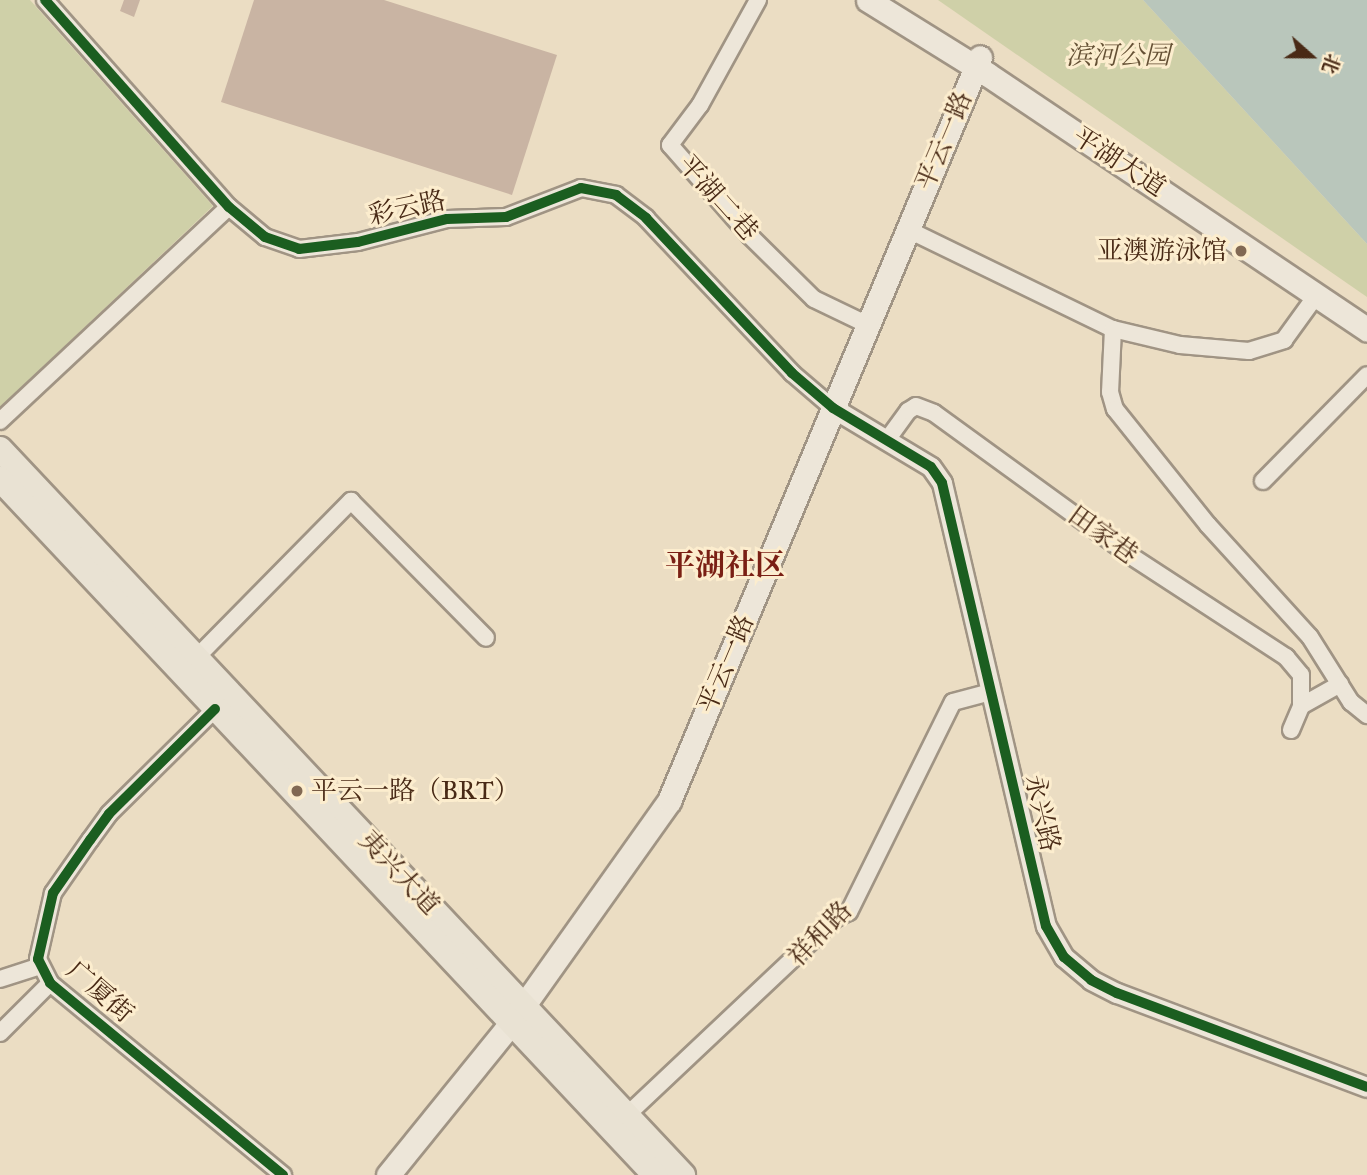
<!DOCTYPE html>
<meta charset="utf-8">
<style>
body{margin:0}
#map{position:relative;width:1367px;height:1175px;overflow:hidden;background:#ebddc3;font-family:"IM FELL Great Primer","Noto Serif SC",serif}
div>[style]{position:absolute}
.green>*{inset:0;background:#cfd0a8}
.water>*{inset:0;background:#b9c6bb}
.building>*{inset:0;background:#c9b4a3}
.roads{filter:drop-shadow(2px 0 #a09484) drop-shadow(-2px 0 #a09484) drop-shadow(0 2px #a09484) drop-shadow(0 -2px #a09484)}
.minor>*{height:16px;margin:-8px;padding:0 8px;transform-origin:8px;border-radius:8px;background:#ede6d9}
.tertiary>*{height:19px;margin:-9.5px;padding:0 9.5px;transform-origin:9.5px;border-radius:9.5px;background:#ede6d9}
.secondary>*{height:23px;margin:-11.5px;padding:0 11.5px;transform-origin:11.5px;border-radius:11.5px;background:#ede6d9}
.primary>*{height:24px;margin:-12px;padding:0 12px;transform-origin:12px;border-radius:12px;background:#e9e2d3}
.cycleway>*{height:10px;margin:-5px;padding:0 5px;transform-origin:5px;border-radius:5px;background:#1b5e20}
.dots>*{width:19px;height:19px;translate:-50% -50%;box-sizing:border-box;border:4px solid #fcedce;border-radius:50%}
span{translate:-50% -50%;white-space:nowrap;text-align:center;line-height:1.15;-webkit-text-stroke:6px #fcedce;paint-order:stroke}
.park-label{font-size:26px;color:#655135;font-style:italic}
.street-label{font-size:26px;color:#492a16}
.poi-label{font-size:26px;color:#492a16}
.right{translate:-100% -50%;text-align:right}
.left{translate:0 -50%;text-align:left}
.quarter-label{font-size:30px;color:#7a1f14;font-weight:700}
.north{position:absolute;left:1276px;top:21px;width:70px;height:70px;-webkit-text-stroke:5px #fcedce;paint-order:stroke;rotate:111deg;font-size:19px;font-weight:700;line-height:28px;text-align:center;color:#492a16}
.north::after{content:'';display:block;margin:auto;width:24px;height:32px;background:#492a16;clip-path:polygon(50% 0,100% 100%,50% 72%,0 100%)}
</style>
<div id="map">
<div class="green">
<i style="clip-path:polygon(0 0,30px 0,213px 206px,0 407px)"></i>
<i style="clip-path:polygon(938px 0,1143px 0,1367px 244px,1367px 297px)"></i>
</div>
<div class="water">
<i style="clip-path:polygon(1143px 0,1367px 0,1367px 244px)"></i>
</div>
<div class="building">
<i style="clip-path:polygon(124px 0,140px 0,134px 17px,120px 11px)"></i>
<i style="clip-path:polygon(254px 0,384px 0,557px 55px,512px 195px,221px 102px)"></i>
</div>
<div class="roads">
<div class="minor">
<i style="left:45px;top:0;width:277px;rotate:48.4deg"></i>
<i style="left:229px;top:207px;width:47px;rotate:39.8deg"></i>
<i style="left:265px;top:237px;width:36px;rotate:19deg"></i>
<i style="left:299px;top:249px;width:59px;rotate:-6.8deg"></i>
<i style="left:358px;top:242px;width:92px;rotate:-14.5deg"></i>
<i style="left:447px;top:219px;width:59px;rotate:-1.9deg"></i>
<i style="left:506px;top:217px;width:80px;rotate:-21.1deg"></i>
<i style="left:581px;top:188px;width:36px;rotate:11deg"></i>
<i style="left:616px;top:195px;width:38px;rotate:37deg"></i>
<i style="left:646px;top:218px;width:213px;rotate:46.7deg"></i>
<i style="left:792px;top:373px;width:54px;rotate:40.5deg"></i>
<i style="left:758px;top:0;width:120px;rotate:118.9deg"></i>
<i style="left:700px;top:105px;width:50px;rotate:126.9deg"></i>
<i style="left:670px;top:145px;width:120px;rotate:48.7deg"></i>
<i style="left:749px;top:235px;width:91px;rotate:44.6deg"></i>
<i style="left:814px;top:299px;width:60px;rotate:25.7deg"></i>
<i style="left:919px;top:235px;width:216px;rotate:25.9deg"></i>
<i style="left:1113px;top:329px;width:69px;rotate:13.4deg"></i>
<i style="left:1180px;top:345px;width:69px;rotate:5deg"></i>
<i style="left:1249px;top:351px;width:37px;rotate:-17deg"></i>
<i style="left:1284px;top:340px;width:58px;rotate:-54.1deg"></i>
<i style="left:1113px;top:329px;width:63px;rotate:92.7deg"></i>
<i style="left:1110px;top:392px;width:18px;rotate:74deg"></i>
<i style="left:1115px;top:409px;width:149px;rotate:51.3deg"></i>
<i style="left:1208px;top:525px;width:151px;rotate:47.7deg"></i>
<i style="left:1310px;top:637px;width:77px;rotate:57.8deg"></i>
<i style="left:1351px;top:702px;width:21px;rotate:39deg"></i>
<i style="left:0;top:421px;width:313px;rotate:-43.1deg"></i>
<i style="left:887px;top:440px;width:36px;rotate:-54deg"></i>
<i style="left:908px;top:411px;width:9px;rotate:-32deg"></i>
<i style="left:916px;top:406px;width:19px;rotate:21deg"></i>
<i style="left:934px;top:413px;width:240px;rotate:36deg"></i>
<i style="left:1128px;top:554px;width:189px;rotate:33.1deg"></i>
<i style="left:1286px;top:657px;width:23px;rotate:50deg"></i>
<i style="left:1301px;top:675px;width:31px;rotate:90deg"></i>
<i style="left:1263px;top:481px;width:148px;rotate:-45.5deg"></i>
<i style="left:196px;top:658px;width:221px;rotate:-45.4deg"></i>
<i style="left:351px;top:501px;width:192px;rotate:45.4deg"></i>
<i style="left:215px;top:709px;width:149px;rotate:135.3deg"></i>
<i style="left:109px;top:814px;width:32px;rotate:126deg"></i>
<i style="left:90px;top:840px;width:65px;rotate:124.9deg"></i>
<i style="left:53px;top:893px;width:68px;rotate:102.8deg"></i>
<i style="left:38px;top:959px;width:27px;rotate:63deg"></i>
<i style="left:50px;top:983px;width:302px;rotate:39.5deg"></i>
<i style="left:1291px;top:730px;width:26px;rotate:-67deg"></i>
<i style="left:1301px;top:706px;width:45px;rotate:-29.4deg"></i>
<i style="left:0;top:979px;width:42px;rotate:-18deg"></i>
<i style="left:0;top:1033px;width:71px;rotate:-45deg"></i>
<i style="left:626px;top:1116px;width:289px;rotate:-43.3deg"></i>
<i style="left:836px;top:918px;width:14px;rotate:-25deg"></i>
<i style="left:849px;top:912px;width:234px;rotate:-63.7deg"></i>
<i style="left:953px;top:702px;width:38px;rotate:-15deg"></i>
</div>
<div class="tertiary">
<i style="left:833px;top:408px;width:114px;rotate:31deg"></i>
<i style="left:931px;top:467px;width:19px;rotate:55deg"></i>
<i style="left:942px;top:483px;width:455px;rotate:76.8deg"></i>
<i style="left:1046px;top:926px;width:36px;rotate:60deg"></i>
<i style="left:1064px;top:957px;width:35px;rotate:40deg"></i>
<i style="left:1091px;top:980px;width:29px;rotate:27deg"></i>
<i style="left:1117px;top:993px;width:267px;rotate:20.6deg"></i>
</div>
<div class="secondary">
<i style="left:868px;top:0;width:140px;rotate:31.9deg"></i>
<i style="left:987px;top:74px;width:458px;rotate:33.9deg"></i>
<i style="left:388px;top:1175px;width:197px;rotate:-51deg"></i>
<i style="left:512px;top:1022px;width:271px;rotate:-54.6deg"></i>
<i style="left:669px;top:801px;width:806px;rotate:-67.31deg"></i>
</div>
<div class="primary">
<i style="left:0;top:449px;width:997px;rotate:46.75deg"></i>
<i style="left:0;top:479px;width:956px;rotate:46.74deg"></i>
</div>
</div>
<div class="cycleway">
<i style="left:45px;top:0;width:277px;rotate:48.4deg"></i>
<i style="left:229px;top:207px;width:47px;rotate:39.8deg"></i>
<i style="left:265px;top:237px;width:36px;rotate:19deg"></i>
<i style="left:299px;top:249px;width:59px;rotate:-6.8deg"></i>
<i style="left:358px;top:242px;width:92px;rotate:-14.5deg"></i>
<i style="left:447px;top:219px;width:59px;rotate:-1.9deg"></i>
<i style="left:506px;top:217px;width:80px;rotate:-21.1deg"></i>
<i style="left:581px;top:188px;width:36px;rotate:11deg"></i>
<i style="left:616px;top:195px;width:38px;rotate:37deg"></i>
<i style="left:646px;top:218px;width:213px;rotate:46.7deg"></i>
<i style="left:792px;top:373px;width:54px;rotate:40.5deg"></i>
<i style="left:833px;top:408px;width:114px;rotate:31deg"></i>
<i style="left:931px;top:467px;width:19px;rotate:55deg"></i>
<i style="left:942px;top:483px;width:455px;rotate:76.8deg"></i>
<i style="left:1046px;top:926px;width:36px;rotate:60deg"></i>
<i style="left:1064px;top:957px;width:35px;rotate:40deg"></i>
<i style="left:1091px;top:980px;width:29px;rotate:27deg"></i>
<i style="left:1117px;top:993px;width:267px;rotate:20.6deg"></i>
<i style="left:215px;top:709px;width:149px;rotate:135.3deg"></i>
<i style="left:109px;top:814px;width:32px;rotate:126deg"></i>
<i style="left:90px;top:840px;width:65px;rotate:124.9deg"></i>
<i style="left:53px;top:893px;width:68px;rotate:102.8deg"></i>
<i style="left:38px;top:959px;width:27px;rotate:63deg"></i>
<i style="left:50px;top:983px;width:302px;rotate:39.5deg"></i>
</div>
<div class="dots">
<i style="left:1241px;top:251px;background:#826953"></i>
<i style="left:297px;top:791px;background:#826953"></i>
</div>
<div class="park-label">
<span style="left:1118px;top:56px">滨河公园</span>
</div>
<div class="street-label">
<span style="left:944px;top:141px;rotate:-67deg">平云一路</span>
<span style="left:1119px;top:162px;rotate:33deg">平湖大道</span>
<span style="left:718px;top:198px;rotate:48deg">平湖二巷</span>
<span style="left:407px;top:208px;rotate:-12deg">彩云路</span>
<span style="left:1103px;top:535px;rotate:36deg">田家巷</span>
<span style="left:726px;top:664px;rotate:-67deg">平云一路</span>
<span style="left:1042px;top:813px;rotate:77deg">永兴路</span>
<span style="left:399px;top:873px;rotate:47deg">夷兴大道</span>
<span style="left:820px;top:934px;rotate:-46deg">祥和路</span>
<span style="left:100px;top:992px;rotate:41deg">广厦街</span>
</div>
<div class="poi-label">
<span class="right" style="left:1227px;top:251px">亚澳游泳馆</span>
<span class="left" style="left:311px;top:791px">平云一路（BRT）</span>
</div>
<div class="quarter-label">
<span style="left:725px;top:565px">平湖社区</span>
</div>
<div class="north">北</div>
</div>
